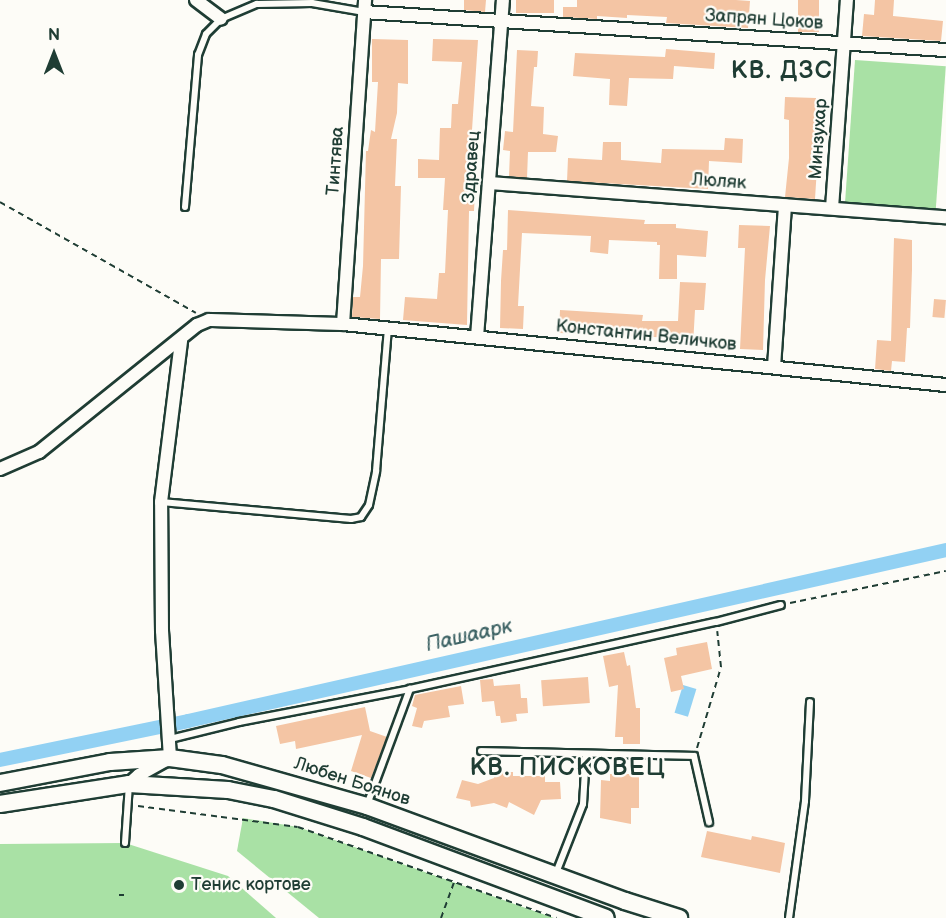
<!DOCTYPE html>
<meta charset="utf-8">
<style>
body{margin:0}
#map{position:relative;width:946px;height:918px;overflow:hidden;background:#fdfcf7;font-family:"Balsamiq Sans",sans-serif}
div>[style]{position:absolute}
.green>*{inset:0;background:#a9e1a5;transform-origin:0 0}
.water>*{inset:0;background:#92d1f3;transform-origin:0 0}
.canal>*{height:14px;margin:-7px;padding:0 7px;transform-origin:7px;border-radius:7px;background:#92d1f3}
.building>*{inset:0;background:#f4c5a4;transform-origin:0 0}
.path>*{height:2px;margin-top:-1px;transform-origin:0;background:repeating-linear-gradient(90deg,#1f3d34 0 6px,transparent 0 10.5px)}
.roads{filter:drop-shadow(2px 0 #1f3d34) drop-shadow(-2px 0 #1f3d34) drop-shadow(0 2px #1f3d34) drop-shadow(0 -2px #1f3d34)}
.lane>*{height:6px;margin:-3px;padding:0 3px;transform-origin:3px;border-radius:3px;background:#fdfcf7}
.street>*{height:12px;margin:-6px;padding:0 6px;transform-origin:6px;border-radius:6px;background:#fdfcf7}
.secondary>*{height:16px;margin:-8px;padding:0 8px;transform-origin:8px;border-radius:8px;background:#fdfcf7}
.dots>*{width:16px;height:16px;translate:-50% -50%;box-sizing:border-box;border:3px solid #fdfcf7;border-radius:50%}
span{translate:-50% -50%;white-space:nowrap;text-align:center;line-height:1.15;-webkit-text-stroke:4.5px #fdfcf7;paint-order:stroke}
.street-label{font-size:18px;color:#1f3d34}
.poi-label{font-size:18px;color:#1f3d34}
.left{translate:0 -50%;text-align:left}
.water-label{font-size:20px;color:#3c6264;font-style:italic}
.district-label{font-size:24px;color:#1f3d34;font-weight:700;letter-spacing:1.5px}
.north{position:absolute;left:24px;top:24px;width:60px;height:60px;-webkit-text-stroke:4px #fdfcf7;paint-order:stroke;rotate:0deg;font-size:16px;font-weight:700;line-height:24px;text-align:center;color:#1f3d34}
.north::after{content:'';display:block;margin:auto;width:21px;height:27px;background:#1f3d34;clip-path:polygon(50% 0,100% 100%,50% 72%,0 100%)}
</style>
<div id="map">
<div class="green">
<i style="left:855px;top:60px;width:91px;height:143px;rotate:4deg"></i>
<i style="clip-path:polygon(243px 818px,298px 827px,554px 918px,319px 918px,237px 851px)"></i>
<i style="clip-path:polygon(125px 843px,228px 876px,276px 918px,0 918px,0 844px)"></i>
</div>
<div class="water">
<i style="left:683px;top:685px;width:14px;height:29px;rotate:17deg"></i>
</div>
<div class="canal">
<i style="left:0;top:760px;width:192px;rotate:-11.7deg"></i>
<i style="left:188px;top:721px;width:777px;rotate:-12.71deg"></i>
</div>
<div class="building">
<i style="clip-path:polygon(464px 0,486px 0,485px 12px,464px 10px)"></i>
<i style="left:516px;top:0;width:38px;height:13px"></i>
<i style="clip-path:polygon(577px 0,736px 0,750px 1px,748px 28px,666px 23px,667px 17px,627px 15px,627px 18px,597px 16px,597px 19px,563px 17px,563px 7px,577px 7px)"></i>
<i style="left:798px;top:0;width:21px;height:32px"></i>
<i style="clip-path:polygon(875px 0,894px 0,893px 16px,943px 21px,941px 41px,862px 36px,864px 14px,874px 15px)"></i>
<i style="clip-path:polygon(372px 39px,408px 40px,408px 84px,398px 83px,397px 113px,391px 139px,397px 139px,395px 186px,401px 186px,399px 259px,381px 259px,380px 319px,352px 317px,353px 297px,360px 297px,363px 266px,366px 151px,368px 151px,371px 130px,375px 132px,378px 82px,372px 82px)"></i>
<i style="clip-path:polygon(433px 39px,478px 40px,470px 160px,473px 161px,472px 188px,475px 188px,474px 211px,469px 211px,467px 325px,403px 320px,405px 297px,437px 299px,439px 273px,445px 273px,448px 210px,443px 210px,445px 178px,418px 178px,418px 159px,439px 160px,440px 128px,451px 128px,452px 104px,458px 104px,462px 62px,432px 61px)"></i>
<i style="clip-path:polygon(666px 49px,715px 53px,714px 69px,674px 66px,673px 79px,629px 78px,627px 106px,609px 105px,610px 79px,573px 76px,575px 53px,665px 57px)"></i>
<i style="clip-path:polygon(517px 50px,538px 51px,537px 67px,534px 67px,531px 106px,544px 107px,543px 134px,558px 136px,556px 152px,528px 152px,527px 178px,509px 176px,510px 151px,503px 150px,505px 131px,513px 132px)"></i>
<i style="clip-path:polygon(785px 97px,816px 98px,815px 136px,819px 136px,815px 199px,785px 197px,789px 158px,789px 120px,784px 119px)"></i>
<i style="clip-path:polygon(725px 138px,743px 139px,742px 163px,709px 161px,708px 189px,567px 181px,568px 158px,602px 160px,603px 142px,621px 142px,621px 160px,661px 163px,662px 149px,724px 150px)"></i>
<i style="clip-path:polygon(508px 210px,645px 220px,644px 224px,676px 224px,676px 228px,708px 231px,706px 257px,677px 255px,677px 279px,659px 279px,660px 245px,657px 245px,657px 242px,609px 240px,608px 254px,590px 252px,591px 236px,522px 233px,518px 306px,524px 306px,523px 329px,500px 328px,501px 281px,503px 250px,507px 250px)"></i>
<i style="clip-path:polygon(739px 225px,770px 226px,765px 280px,763px 350px,740px 349px,745px 248px,738px 248px)"></i>
<i style="clip-path:polygon(894px 238px,912px 240px,912px 270px,910px 328px,907px 328px,905px 362px,892px 361px,891px 371px,875px 369px,877px 340px,891px 341px)"></i>
<i style="clip-path:polygon(680px 282px,706px 283px,704px 310px,695px 310px,693px 345px,676px 343px,677px 338px,559px 333px,560px 310px,643px 315px,642px 321px,678px 321px)"></i>
<i style="left:934px;top:299px;width:12px;height:18px;rotate:5deg"></i>
<i style="clip-path:polygon(707px 642px,712px 669px,681px 676px,684px 689px,671px 692px,664px 658px,677px 655px,676px 648px)"></i>
<i style="clip-path:polygon(624px 652px,627px 666px,630px 665px,636px 708px,640px 708px,640px 744px,623px 744px,623px 737px,615px 737px,618px 685px,609px 687px,603px 656px)"></i>
<i style="left:588px;top:677px;width:26px;height:47px;rotate:86deg"></i>
<i style="clip-path:polygon(493px 679px,494px 686px,520px 684px,521px 698px,527px 698px,528px 713px,516px 714px,517px 721px,501px 723px,500px 716px,496px 716px,494px 701px,482px 702px,480px 680px)"></i>
<i style="clip-path:polygon(461px 686px,464px 704px,448px 706px,450px 717px,424px 721px,422px 728px,412px 726px,417px 708px,412px 706px,415px 695px)"></i>
<i style="clip-path:polygon(365px 707px,370px 731px,387px 737px,371px 778px,351px 771px,362px 735px,296px 749px,295px 741px,280px 744px,276px 726px)"></i>
<i style="clip-path:polygon(494px 772px,513px 772px,513px 776px,545px 776px,545px 782px,560px 782px,561px 799px,541px 800px,534px 815px,509px 802px,507px 808px,494px 803px,471px 807px,470px 801px,456px 798px,462px 780px,478px 784px,494px 778px)"></i>
<i style="clip-path:polygon(610px 774px,639px 774px,639px 808px,631px 808px,631px 824px,600px 818px,601px 780px,610px 781px)"></i>
<i style="clip-path:polygon(707px 831px,751px 840px,752px 836px,785px 843px,780px 873px,701px 857px)"></i>
</div>
<div class="path">
<i style="left:0;top:202px;width:225px;rotate:29.5deg"></i>
<i style="left:790px;top:603px;width:159px;rotate:-11.6deg"></i>
<i style="left:697px;top:748px;width:84px;rotate:-73.5deg"></i>
<i style="left:721px;top:667px;width:36px;rotate:-96deg"></i>
<i style="left:138px;top:806px;width:161px;rotate:7.5deg"></i>
<i style="left:298px;top:827px;width:274px;rotate:19.4deg"></i>
<i style="left:119px;top:895px;width:5px"></i>
<i style="left:441px;top:918px;width:38px;rotate:-70deg"></i>
</div>
<div class="roads">
<div class="lane">
<i style="left:185px;top:207px;width:153px;rotate:-85.1deg"></i>
<i style="left:198px;top:55px;width:22px;rotate:-69deg"></i>
<i style="left:206px;top:34px;width:21px;rotate:-45deg"></i>
<i style="left:221px;top:19px;width:39px;rotate:-23deg"></i>
<i style="left:257px;top:4px;width:55px;rotate:-1deg"></i>
<i style="left:312px;top:3px;width:53px;rotate:9.8deg"></i>
<i style="left:161px;top:502px;width:191px;rotate:5.1deg"></i>
<i style="left:351px;top:519px;width:10px;rotate:-11deg"></i>
<i style="left:361px;top:517px;width:14px;rotate:-56deg"></i>
<i style="left:369px;top:505px;width:35px;rotate:-78deg"></i>
<i style="left:376px;top:471px;width:143px;rotate:-85.2deg"></i>
<i style="left:170px;top:739px;width:71px;rotate:-13.8deg"></i>
<i style="left:239px;top:722px;width:174px;rotate:-10.9deg"></i>
<i style="left:410px;top:689px;width:313px;rotate:-12.4deg"></i>
<i style="left:716px;top:622px;width:67px;rotate:-14.7deg"></i>
<i style="left:481px;top:751px;width:213px;rotate:1.3deg"></i>
<i style="left:694px;top:756px;width:68px;rotate:77.2deg"></i>
<i style="left:367px;top:805px;width:124px;rotate:-69.7deg"></i>
<i style="left:125px;top:843px;width:58px;rotate:-86.1deg"></i>
<i style="left:556px;top:873px;width:74px;rotate:-68.6deg"></i>
<i style="left:583px;top:804px;width:50px;rotate:-86.6deg"></i>
<i style="left:789px;top:918px;width:118px;rotate:-82.2deg"></i>
<i style="left:805px;top:801px;width:99px;rotate:-87.1deg"></i>
</div>
<div class="street">
<i style="left:196px;top:0;width:31px;rotate:37deg"></i>
<i style="left:364px;top:12px;width:583px;rotate:3.74deg"></i>
<i style="left:489px;top:183px;width:458px;rotate:4.3deg"></i>
<i style="left:832px;top:208px;width:209px;rotate:-85.9deg"></i>
<i style="left:343px;top:324px;width:325px;rotate:-86.1deg"></i>
<i style="left:477px;top:337px;width:338px;rotate:-85.6deg"></i>
<i style="left:774px;top:367px;width:162px;rotate:-86.1deg"></i>
<i style="left:0;top:469px;width:43px;rotate:-23.6deg"></i>
<i style="left:39px;top:452px;width:203px;rotate:-38.8deg"></i>
<i style="left:197px;top:325px;width:13px;rotate:-23deg"></i>
<i style="left:209px;top:320px;width:134px;rotate:1.7deg"></i>
<i style="left:343px;top:324px;width:606px;rotate:5.78deg"></i>
<i style="left:129px;top:784px;width:13px;rotate:-42deg"></i>
<i style="left:139px;top:775px;width:35px;rotate:-29deg"></i>
<i style="left:170px;top:758px;width:127px;rotate:-93.6deg"></i>
<i style="left:162px;top:631px;width:129px;rotate:-90.4deg"></i>
<i style="left:161px;top:502px;width:162px;rotate:-82.9deg"></i>
</div>
<div class="secondary">
<i style="left:0;top:783px;width:112px;rotate:-10.8deg"></i>
<i style="left:110px;top:762px;width:60px;rotate:-3.8deg"></i>
<i style="left:170px;top:758px;width:52px;rotate:7.7deg"></i>
<i style="left:222px;top:765px;width:151px;rotate:15.8deg"></i>
<i style="left:367px;top:806px;width:275px;rotate:20.2deg"></i>
<i style="left:625px;top:901px;width:57px;rotate:17.5deg"></i>
<i style="left:0;top:804px;width:131px;rotate:-8.8deg"></i>
<i style="left:129px;top:784px;width:99px;rotate:3.5deg"></i>
<i style="left:228px;top:790px;width:47px;rotate:11.1deg"></i>
<i style="left:274px;top:799px;width:93px;rotate:17.5deg"></i>
<i style="left:363px;top:827px;width:259px;rotate:20.5deg"></i>
</div>
</div>
<div class="dots">
<i style="left:179px;top:885px;background:#1f3d34"></i>
</div>
<div class="street-label">
<span style="left:764px;top:20px;rotate:4deg">Запрян Цоков</span>
<span style="left:819px;top:139px;rotate:-86deg">Минзухар</span>
<span style="left:336px;top:161px;rotate:-86deg">Тинтява</span>
<span style="left:472px;top:167px;rotate:-86deg">Здравец</span>
<span style="left:719px;top:182px;rotate:4deg">Люляк</span>
<span style="left:646px;top:336px;rotate:6deg">Константин Величков</span>
<span style="left:352px;top:782px;rotate:18deg">Любен Боянов</span>
</div>
<div class="poi-label">
<span class="left" style="left:191px;top:885px">Тенис кортове</span>
</div>
<div class="water-label">
<span style="left:469px;top:636px;rotate:-13deg">Пашаарк</span>
</div>
<div class="district-label">
<span style="left:782px;top:71px">КВ. ДЗС</span>
<span style="left:568px;top:768px">КВ. ПИСКОВЕЦ</span>
</div>
<div class="north">N</div>
</div>
